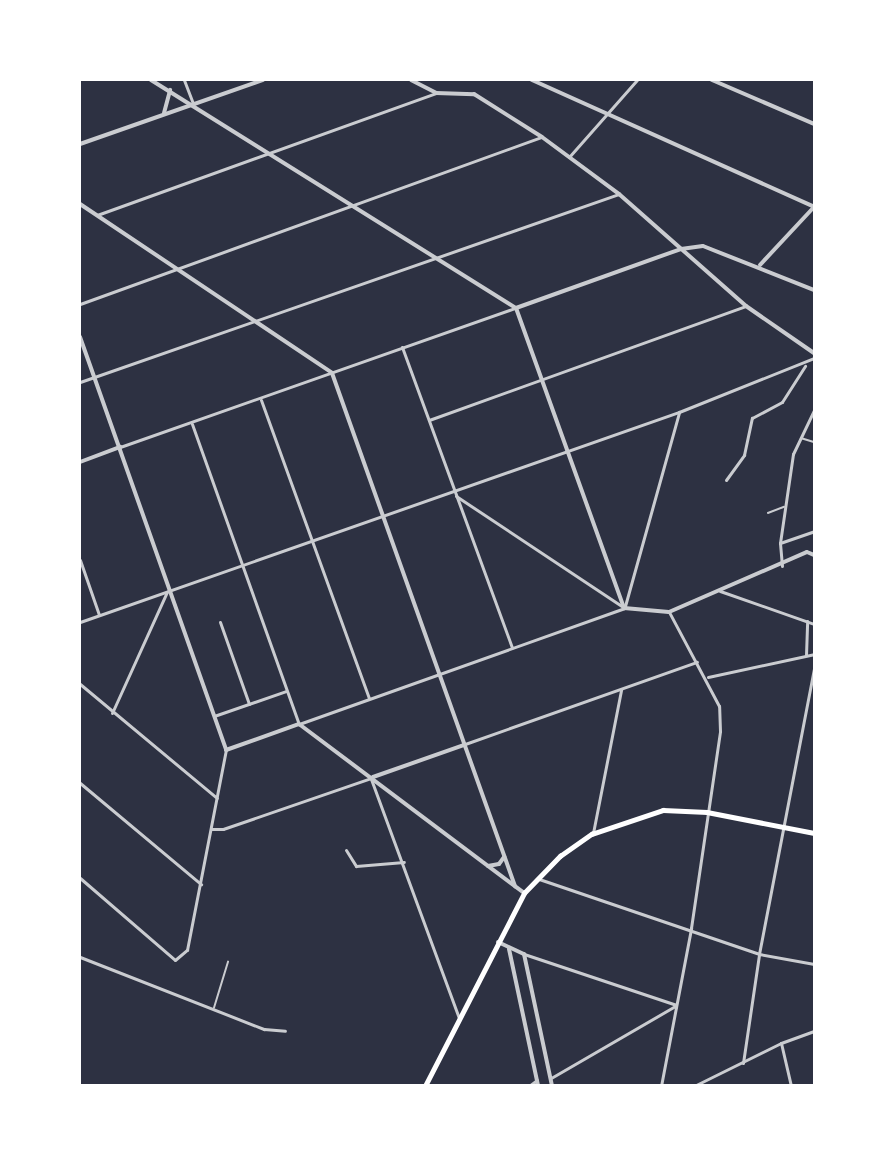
<!DOCTYPE html>
<style>
body{margin:0}
#map{position:relative;width:894px;height:1165px;overflow:hidden;background:#2d3142;font-family:Signika,sans-serif}
div>[style]{position:absolute}
.service>*{height:1.5px;margin:-0.75px;padding:0 0.75px;transform-origin:0.75px;border-radius:0.75px;background:#caccd0}
.minor>*{height:3px;margin:-1.5px;padding:0 1.5px;transform-origin:1.5px;border-radius:1.5px;background:#caccd0}
.tertiary>*{height:4px;margin:-2px;padding:0 2px;transform-origin:2px;border-radius:2px;background:#caccd0}
.secondary>*{height:4.5px;margin:-2.25px;padding:0 2.25px;transform-origin:2.25px;border-radius:2.25px;background:#fff}
span{translate:-50% -50%;white-space:nowrap;text-align:center;line-height:1.15;-webkit-text-stroke:6px #fff;paint-order:stroke}
.frame{position:absolute;inset:0;border:81px solid #fff;pointer-events:none}
</style>
<div id="map">
<div class="service">
<i style="left:801px;top:438px;width:14px;rotate:17deg"></i>
<i style="left:768px;top:513px;width:17px;rotate:-21deg"></i>
<i style="left:214px;top:1008px;width:48px;rotate:-73.1deg"></i>
</div>
<div class="minor">
<i style="left:184px;top:80px;width:26px;rotate:69deg"></i>
<i style="left:569px;top:157px;width:103px;rotate:-48.6deg"></i>
<i style="left:97px;top:215px;width:360px;rotate:-19.8deg"></i>
<i style="left:80px;top:304px;width:491px;rotate:-19.9deg"></i>
<i style="left:402px;top:347px;width:320px;rotate:69.9deg"></i>
<i style="left:80px;top:382px;width:571px;rotate:-19.23deg"></i>
<i style="left:261px;top:400px;width:317px;rotate:70.1deg"></i>
<i style="left:429px;top:420px;width:337px;rotate:-19.8deg"></i>
<i style="left:192px;top:424px;width:319px;rotate:70.4deg"></i>
<i style="left:299px;top:724px;width:345px;rotate:-19.6deg"></i>
<i style="left:120px;top:447px;width:419px;rotate:-19.4deg"></i>
<i style="left:726px;top:480px;width:31px;rotate:-54deg"></i>
<i style="left:744px;top:455px;width:38px;rotate:-78deg"></i>
<i style="left:752px;top:418px;width:34px;rotate:-28deg"></i>
<i style="left:782px;top:402px;width:43px;rotate:-57.4deg"></i>
<i style="left:456px;top:496px;width:201px;rotate:33.6deg"></i>
<i style="left:780px;top:543px;width:36px;rotate:-19deg"></i>
<i style="left:80px;top:560px;width:58px;rotate:70.9deg"></i>
<i style="left:782px;top:566px;width:23px;rotate:-95deg"></i>
<i style="left:780px;top:543px;width:90px;rotate:-81.7deg"></i>
<i style="left:793px;top:454px;width:49px;rotate:-64.5deg"></i>
<i style="left:720px;top:591px;width:100px;rotate:19.3deg"></i>
<i style="left:625px;top:606px;width:201px;rotate:-74.4deg"></i>
<i style="left:80px;top:622px;width:635px;rotate:-19.32deg"></i>
<i style="left:679px;top:412px;width:145px;rotate:-21.8deg"></i>
<i style="left:220px;top:622px;width:87px;rotate:70.5deg"></i>
<i style="left:806px;top:655px;width:34px;rotate:-88deg"></i>
<i style="left:708px;top:677px;width:108px;rotate:-12.2deg"></i>
<i style="left:80px;top:684px;width:178px;rotate:39.8deg"></i>
<i style="left:112px;top:713px;width:133px;rotate:-65.6deg"></i>
<i style="left:214px;top:716px;width:76px;rotate:-19.1deg"></i>
<i style="left:465px;top:744px;width:246px;rotate:-19.5deg"></i>
<i style="left:371px;top:779px;width:255px;rotate:69.8deg"></i>
<i style="left:80px;top:783px;width:158px;rotate:39.9deg"></i>
<i style="left:211px;top:829px;width:12px"></i>
<i style="left:223px;top:829px;width:157px;rotate:-19deg"></i>
<i style="left:593px;top:833px;width:146px;rotate:-78.9deg"></i>
<i style="left:346px;top:850px;width:19px;rotate:58deg"></i>
<i style="left:356px;top:866px;width:48px;rotate:-4.8deg"></i>
<i style="left:80px;top:878px;width:125px;rotate:40.8deg"></i>
<i style="left:175px;top:960px;width:16px;rotate:-40deg"></i>
<i style="left:187px;top:950px;width:204px;rotate:-79deg"></i>
<i style="left:539px;top:879px;width:232px;rotate:18.8deg"></i>
<i style="left:759px;top:954px;width:56px;rotate:10.3deg"></i>
<i style="left:524px;top:954px;width:160px;rotate:18.5deg"></i>
<i style="left:80px;top:957px;width:198px;rotate:21.4deg"></i>
<i style="left:264px;top:1029px;width:21px;rotate:5deg"></i>
<i style="left:781px;top:1043px;width:44px;rotate:76.9deg"></i>
<i style="left:743px;top:1063px;width:110px;rotate:-81.6deg"></i>
<i style="left:759px;top:954px;width:290px;rotate:-79.1deg"></i>
<i style="left:551px;top:1078px;width:143px;rotate:-30.1deg"></i>
<i style="left:529px;top:1086px;width:10px;rotate:-37deg"></i>
<i style="left:661px;top:1086px;width:161px;rotate:-79.2deg"></i>
<i style="left:691px;top:928px;width:199px;rotate:-81.6deg"></i>
<i style="left:720px;top:731px;width:25px;rotate:-92deg"></i>
<i style="left:719px;top:706px;width:106px;rotate:-118deg"></i>
<i style="left:694px;top:1086px;width:97px;rotate:-26.3deg"></i>
<i style="left:781px;top:1043px;width:35px;rotate:-20deg"></i>
</div>
<div class="tertiary">
<i style="left:151px;top:80px;width:430px;rotate:32deg"></i>
<i style="left:411px;top:80px;width:28px;rotate:27deg"></i>
<i style="left:436px;top:93px;width:38px;rotate:2deg"></i>
<i style="left:474px;top:94px;width:80px;rotate:32.3deg"></i>
<i style="left:542px;top:137px;width:96px;rotate:36.5deg"></i>
<i style="left:619px;top:194px;width:169px;rotate:41.4deg"></i>
<i style="left:746px;top:306px;width:83px;rotate:34.7deg"></i>
<i style="left:532px;top:80px;width:309px;rotate:24.2deg"></i>
<i style="left:814px;top:207px;width:79px;rotate:133deg"></i>
<i style="left:712px;top:80px;width:111px;rotate:23.3deg"></i>
<i style="left:164px;top:113px;width:24px;rotate:-75deg"></i>
<i style="left:80px;top:144px;width:194px;rotate:-19.3deg"></i>
<i style="left:80px;top:204px;width:303px;rotate:33.8deg"></i>
<i style="left:332px;top:373px;width:545px;rotate:70.37deg"></i>
<i style="left:516px;top:308px;width:319px;rotate:70.2deg"></i>
<i style="left:624px;top:608px;width:45px;rotate:5.1deg"></i>
<i style="left:669px;top:612px;width:150px;rotate:-23.5deg"></i>
<i style="left:807px;top:552px;width:8px;rotate:23deg"></i>
<i style="left:516px;top:308px;width:175px;rotate:-19.7deg"></i>
<i style="left:681px;top:249px;width:22px;rotate:-8deg"></i>
<i style="left:703px;top:246px;width:119px;rotate:21.6deg"></i>
<i style="left:80px;top:337px;width:438px;rotate:70.5deg"></i>
<i style="left:226px;top:750px;width:77px;rotate:-19.6deg"></i>
<i style="left:299px;top:724px;width:281px;rotate:36.9deg"></i>
<i style="left:80px;top:462px;width:43px;rotate:-20.6deg"></i>
<i style="left:373px;top:777px;width:96px;rotate:-19.4deg"></i>
<i style="left:488px;top:866px;width:11px;rotate:-10deg"></i>
<i style="left:499px;top:864px;width:9px;rotate:-54deg"></i>
<i style="left:498px;top:942px;width:29px;rotate:25deg"></i>
<i style="left:524px;top:954px;width:135px;rotate:78deg"></i>
<i style="left:509px;top:949px;width:140px;rotate:78deg"></i>
</div>
<div class="secondary">
<i style="left:425px;top:1086px;width:217px;rotate:-62.8deg"></i>
<i style="left:524px;top:893px;width:52px;rotate:-45.8deg"></i>
<i style="left:560px;top:856px;width:39px;rotate:-35deg"></i>
<i style="left:592px;top:834px;width:75px;rotate:-18.7deg"></i>
<i style="left:663px;top:810px;width:44px;rotate:2.6deg"></i>
<i style="left:707px;top:812px;width:109px;rotate:11.1deg"></i>
</div>
<div class="frame"></div>
</div>
